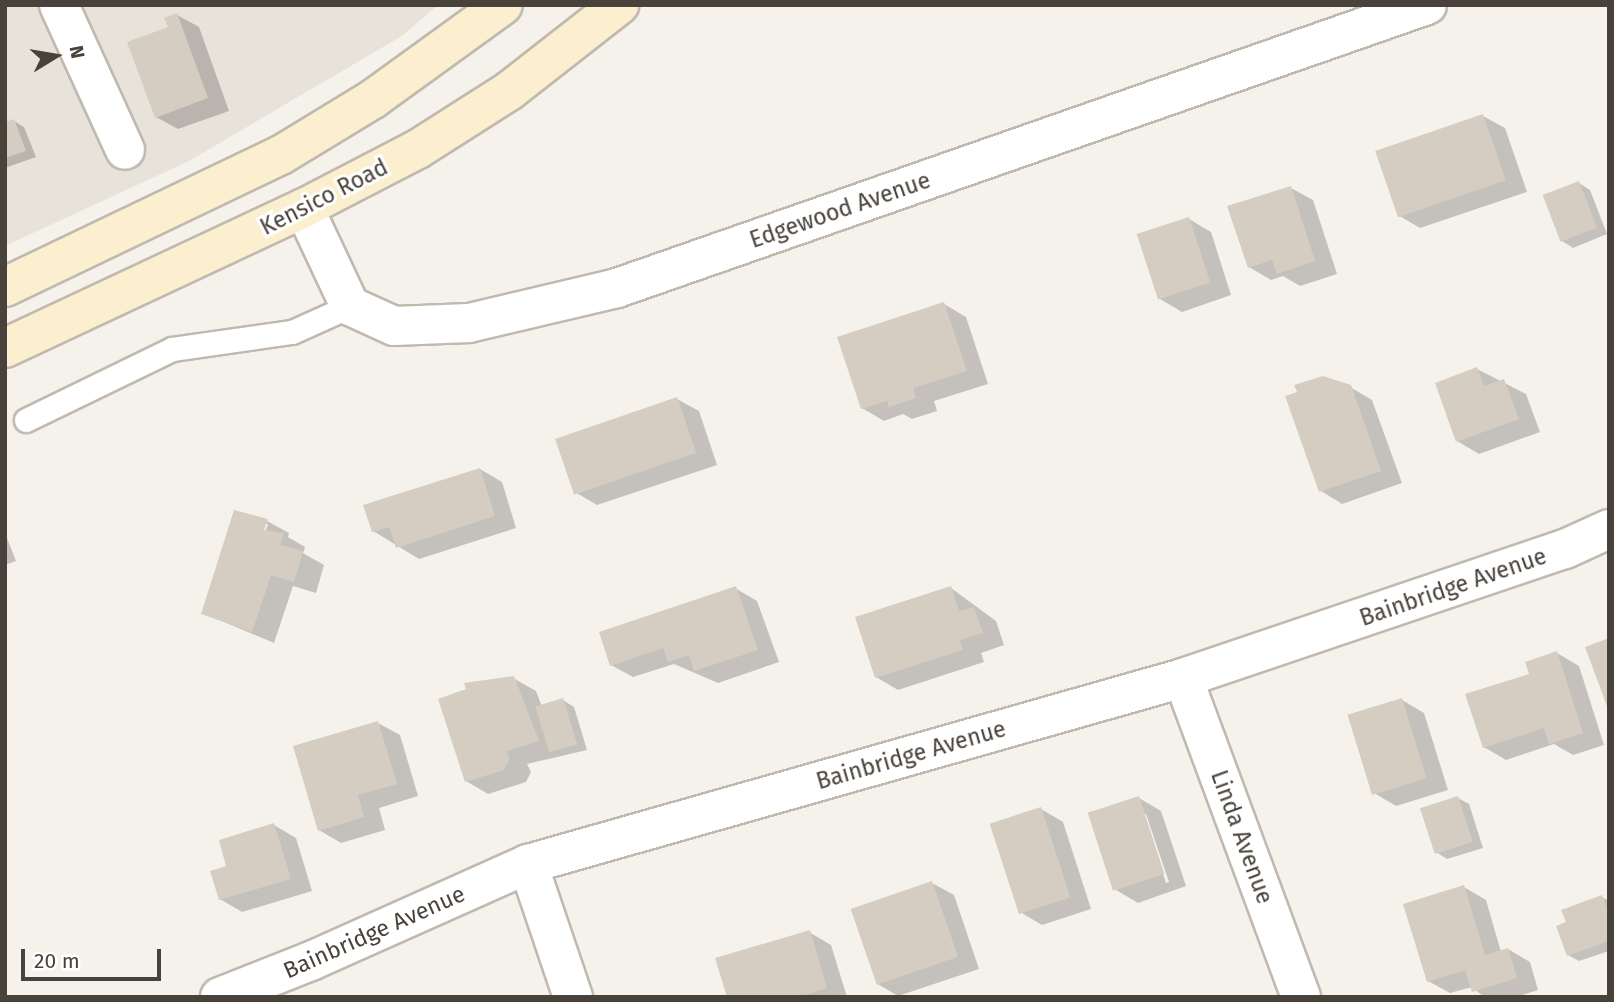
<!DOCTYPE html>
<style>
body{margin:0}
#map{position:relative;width:1614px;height:1002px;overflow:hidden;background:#f5f2ec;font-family:"Fira Sans",sans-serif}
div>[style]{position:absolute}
.residential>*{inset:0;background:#e8e3da}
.shadow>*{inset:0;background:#0003}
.building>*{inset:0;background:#d6cdc2;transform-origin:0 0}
.roads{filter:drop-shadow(2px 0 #c0b9ae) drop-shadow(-2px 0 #c0b9ae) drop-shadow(0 2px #c0b9ae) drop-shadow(0 -2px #c0b9ae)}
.lane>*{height:23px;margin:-11.5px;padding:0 11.5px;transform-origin:11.5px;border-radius:11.5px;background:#fff}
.street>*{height:38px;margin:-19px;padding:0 19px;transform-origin:19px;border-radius:19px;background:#fff}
.secondary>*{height:38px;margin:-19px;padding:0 19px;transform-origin:19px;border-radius:19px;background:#fcefcf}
span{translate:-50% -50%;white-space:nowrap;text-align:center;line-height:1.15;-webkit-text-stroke:6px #fff;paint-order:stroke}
.street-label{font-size:23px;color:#49423a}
.frame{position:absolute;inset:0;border:7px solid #49423a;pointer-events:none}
.north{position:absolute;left:21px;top:21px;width:70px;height:70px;-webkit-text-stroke:5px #fff;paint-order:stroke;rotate:79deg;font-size:19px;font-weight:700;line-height:28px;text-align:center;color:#49423a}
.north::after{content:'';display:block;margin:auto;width:24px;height:32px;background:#49423a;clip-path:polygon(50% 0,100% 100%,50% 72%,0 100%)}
.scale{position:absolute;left:21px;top:949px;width:140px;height:32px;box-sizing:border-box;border:4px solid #49423a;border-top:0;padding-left:9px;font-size:21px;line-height:24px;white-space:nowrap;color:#49423a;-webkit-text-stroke:5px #fff;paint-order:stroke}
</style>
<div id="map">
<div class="residential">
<i style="clip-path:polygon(5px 5px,438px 5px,402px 36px,189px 161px,5px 246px)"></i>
</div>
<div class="shadow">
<i style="clip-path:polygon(177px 15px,199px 27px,229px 111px,178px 129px,156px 117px,170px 28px)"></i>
<i style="clip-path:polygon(1483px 116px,1505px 128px,1527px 192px,1420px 228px,1398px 215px)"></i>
<i style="clip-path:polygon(14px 121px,24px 127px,36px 157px,5px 168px,5px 124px)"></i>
<i style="clip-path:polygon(1579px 183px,1590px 190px,1607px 234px,1573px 248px,1562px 241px)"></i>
<i style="clip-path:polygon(1291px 188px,1313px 200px,1337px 274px,1300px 286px,1283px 276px,1271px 280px,1249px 267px)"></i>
<i style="clip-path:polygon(1189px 219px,1211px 232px,1231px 295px,1182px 312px,1160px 299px)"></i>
<i style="clip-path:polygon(944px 304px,966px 317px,988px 384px,934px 401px,937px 411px,912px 419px,903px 414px,884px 421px,862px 408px)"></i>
<i style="clip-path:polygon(1477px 369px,1526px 394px,1540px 432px,1479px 454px,1457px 441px)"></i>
<i style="clip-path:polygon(1350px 387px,1372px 400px,1402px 483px,1342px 504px,1321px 491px)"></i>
<i style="clip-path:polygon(677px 399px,699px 411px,717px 465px,597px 505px,575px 492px)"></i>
<i style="clip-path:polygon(480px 469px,502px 482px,516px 528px,419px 559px,373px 531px)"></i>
<i style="clip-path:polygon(evenodd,235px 512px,267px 521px,289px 533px,288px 537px,305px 547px,303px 553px,324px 565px,316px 593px,293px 586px,274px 643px,203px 613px,235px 512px,264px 524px,268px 524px,263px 539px,260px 538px,264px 524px)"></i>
<i style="clip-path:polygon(5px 533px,16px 561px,5px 565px)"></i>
<i style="clip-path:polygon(735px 588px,757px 601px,779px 662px,718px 683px,674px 664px,633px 677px,611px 665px)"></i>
<i style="clip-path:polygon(951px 588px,996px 621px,1004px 645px,981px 653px,984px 662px,898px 690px,876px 677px)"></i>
<i style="clip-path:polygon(1557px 653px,1579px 666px,1604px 745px,1573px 755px,1554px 744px,1506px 760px,1484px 747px,1531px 675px)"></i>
<i style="clip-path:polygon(513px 678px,536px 691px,542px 707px,563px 700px,574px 707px,587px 750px,527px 764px,531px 772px,526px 782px,488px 794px,466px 781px,468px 690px)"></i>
<i style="clip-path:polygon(1402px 700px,1424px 713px,1448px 790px,1396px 806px,1374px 793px)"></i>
<i style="clip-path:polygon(378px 723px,400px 735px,418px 796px,379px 808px,385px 830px,341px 843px,319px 830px)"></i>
<i style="clip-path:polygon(evenodd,1139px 798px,1161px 811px,1186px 886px,1138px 903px,1116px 890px,1139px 798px,1143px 814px,1146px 814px,1169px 882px,1166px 883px,1143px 814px)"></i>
<i style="clip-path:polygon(1458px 798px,1469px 804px,1483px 848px,1447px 859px,1436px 852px)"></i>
<i style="clip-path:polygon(1041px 809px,1063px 822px,1091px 909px,1042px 925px,1020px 912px)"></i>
<i style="clip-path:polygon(274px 825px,296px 838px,312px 891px,242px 912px,220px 899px,228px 867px)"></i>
<i style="clip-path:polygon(932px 883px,954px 895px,979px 969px,898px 996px,876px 983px)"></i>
<i style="clip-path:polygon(1464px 887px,1486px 900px,1501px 952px,1508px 949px,1530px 962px,1538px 990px,1516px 997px,1484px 997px,1472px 987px,1450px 993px,1428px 981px)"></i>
<i style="clip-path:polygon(1602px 897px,1609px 901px,1609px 951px,1579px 961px,1568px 955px,1568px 923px)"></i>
<i style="clip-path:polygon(809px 932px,831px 945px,847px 997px,729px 997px)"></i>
</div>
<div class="building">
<i style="clip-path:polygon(177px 13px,208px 98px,155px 118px,127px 42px,168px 27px,164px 18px)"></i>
<i style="left:1483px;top:114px;width:70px;height:114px;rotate:71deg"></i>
<i style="clip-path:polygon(14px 119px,26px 151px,5px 158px,5px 122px)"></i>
<i style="left:1579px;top:181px;width:50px;height:39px;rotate:69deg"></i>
<i style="clip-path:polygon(1291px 186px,1315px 261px,1277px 274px,1272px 260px,1248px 268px,1227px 206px)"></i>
<i style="left:1189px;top:217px;width:69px;height:55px;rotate:72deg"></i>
<i style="clip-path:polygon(944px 302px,967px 371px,913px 388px,916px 398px,889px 407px,887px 401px,861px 409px,837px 337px)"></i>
<i style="clip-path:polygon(1477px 367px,1484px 386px,1504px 379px,1519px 419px,1456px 442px,1435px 383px)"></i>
<i style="clip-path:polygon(1323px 376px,1351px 385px,1381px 471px,1319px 492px,1285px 396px,1297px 392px,1294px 385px)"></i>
<i style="left:677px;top:397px;width:59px;height:129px;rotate:71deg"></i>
<i style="clip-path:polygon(480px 468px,495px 516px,396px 548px,389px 527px,372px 532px,363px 505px)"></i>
<i style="clip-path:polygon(234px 510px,268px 519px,264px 530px,284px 533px,280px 545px,303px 551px,294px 582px,271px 575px,252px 632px,201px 614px)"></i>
<i style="clip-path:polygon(736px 586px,758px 650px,694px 671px,689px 655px,668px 662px,663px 648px,610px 666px,599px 632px)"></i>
<i style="clip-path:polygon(951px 586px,959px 611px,974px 607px,983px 633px,960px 640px,963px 650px,875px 678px,855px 617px)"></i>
<i style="clip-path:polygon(1609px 638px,1609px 709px,1608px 709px,1585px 647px)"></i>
<i style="clip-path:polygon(1557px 651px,1583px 733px,1549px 744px,1544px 728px,1483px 748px,1465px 694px,1529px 674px,1525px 662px)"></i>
<i style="clip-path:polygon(514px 676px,539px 741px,506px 751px,510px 759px,504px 770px,465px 782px,438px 699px,466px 689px,464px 683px)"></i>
<i style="left:563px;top:698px;width:48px;height:29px;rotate:73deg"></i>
<i style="left:1402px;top:698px;width:84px;height:57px;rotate:73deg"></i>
<i style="clip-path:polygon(378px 721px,397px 784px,358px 795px,364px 817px,318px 831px,293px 746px)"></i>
<i style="left:1139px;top:796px;width:82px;height:54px;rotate:72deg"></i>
<i style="left:1458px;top:796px;width:48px;height:40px;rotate:72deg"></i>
<i style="left:1041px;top:807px;width:95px;height:54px;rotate:72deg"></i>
<i style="clip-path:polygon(274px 823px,291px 879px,219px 900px,210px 871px,226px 866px,219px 840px)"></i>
<i style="left:932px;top:881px;width:80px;height:86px;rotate:71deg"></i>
<i style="clip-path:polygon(1464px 885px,1485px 955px,1508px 948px,1517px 978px,1472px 992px,1465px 970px,1427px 982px,1403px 904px)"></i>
<i style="clip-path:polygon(1602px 895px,1609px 914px,1609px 941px,1567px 956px,1556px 926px,1566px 922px,1561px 910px)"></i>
<i style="clip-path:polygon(810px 930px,827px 988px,798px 997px,727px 997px,715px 958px)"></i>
</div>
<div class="roads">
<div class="lane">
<i style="left:26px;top:420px;width:162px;rotate:-25.9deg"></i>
<i style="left:172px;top:349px;width:121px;rotate:-8.1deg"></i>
<i style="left:292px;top:332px;width:64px;rotate:-24.1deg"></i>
</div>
<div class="street">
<i style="left:59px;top:5px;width:159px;rotate:65.5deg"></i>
<i style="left:304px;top:208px;width:108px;rotate:64.9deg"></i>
<i style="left:350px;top:306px;width:48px;rotate:24.4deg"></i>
<i style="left:394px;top:326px;width:75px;rotate:-2.3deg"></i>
<i style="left:469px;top:323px;width:152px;rotate:-13.3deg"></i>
<i style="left:617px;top:288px;width:858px;rotate:-19.26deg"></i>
<i style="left:1183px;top:678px;width:340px;rotate:69.7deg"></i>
<i style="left:528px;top:864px;width:140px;rotate:71.3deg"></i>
<i style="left:220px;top:997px;width:98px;rotate:-21.6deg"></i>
<i style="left:311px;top:961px;width:238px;rotate:-24.1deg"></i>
<i style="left:528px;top:864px;width:681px;rotate:-15.85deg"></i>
<i style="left:1183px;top:678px;width:403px;rotate:-18.7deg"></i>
<i style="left:1565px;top:549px;width:48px;rotate:-24.4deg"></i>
</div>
<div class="secondary">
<i style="left:5px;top:287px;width:306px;rotate:-25.6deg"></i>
<i style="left:281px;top:155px;width:108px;rotate:-31.3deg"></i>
<i style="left:373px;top:99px;width:160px;rotate:-35.9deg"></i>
<i style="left:5px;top:348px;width:330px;rotate:-25.1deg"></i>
<i style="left:304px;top:208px;width:128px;rotate:-27.4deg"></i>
<i style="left:418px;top:149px;width:108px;rotate:-32.5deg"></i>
<i style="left:509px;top:91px;width:140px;rotate:-38deg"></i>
</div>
</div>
<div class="street-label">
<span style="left:324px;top:197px;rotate:-27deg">Kensico Road</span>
<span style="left:840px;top:210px;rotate:-19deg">Edgewood Avenue</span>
<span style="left:1453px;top:587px;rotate:-19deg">Bainbridge Avenue</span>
<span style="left:911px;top:755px;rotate:-16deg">Bainbridge Avenue</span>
<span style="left:1242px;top:837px;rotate:70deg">Linda Avenue</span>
<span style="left:374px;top:932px;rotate:-24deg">Bainbridge Avenue</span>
</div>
<div class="frame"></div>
<div class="north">N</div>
<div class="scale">20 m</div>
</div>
